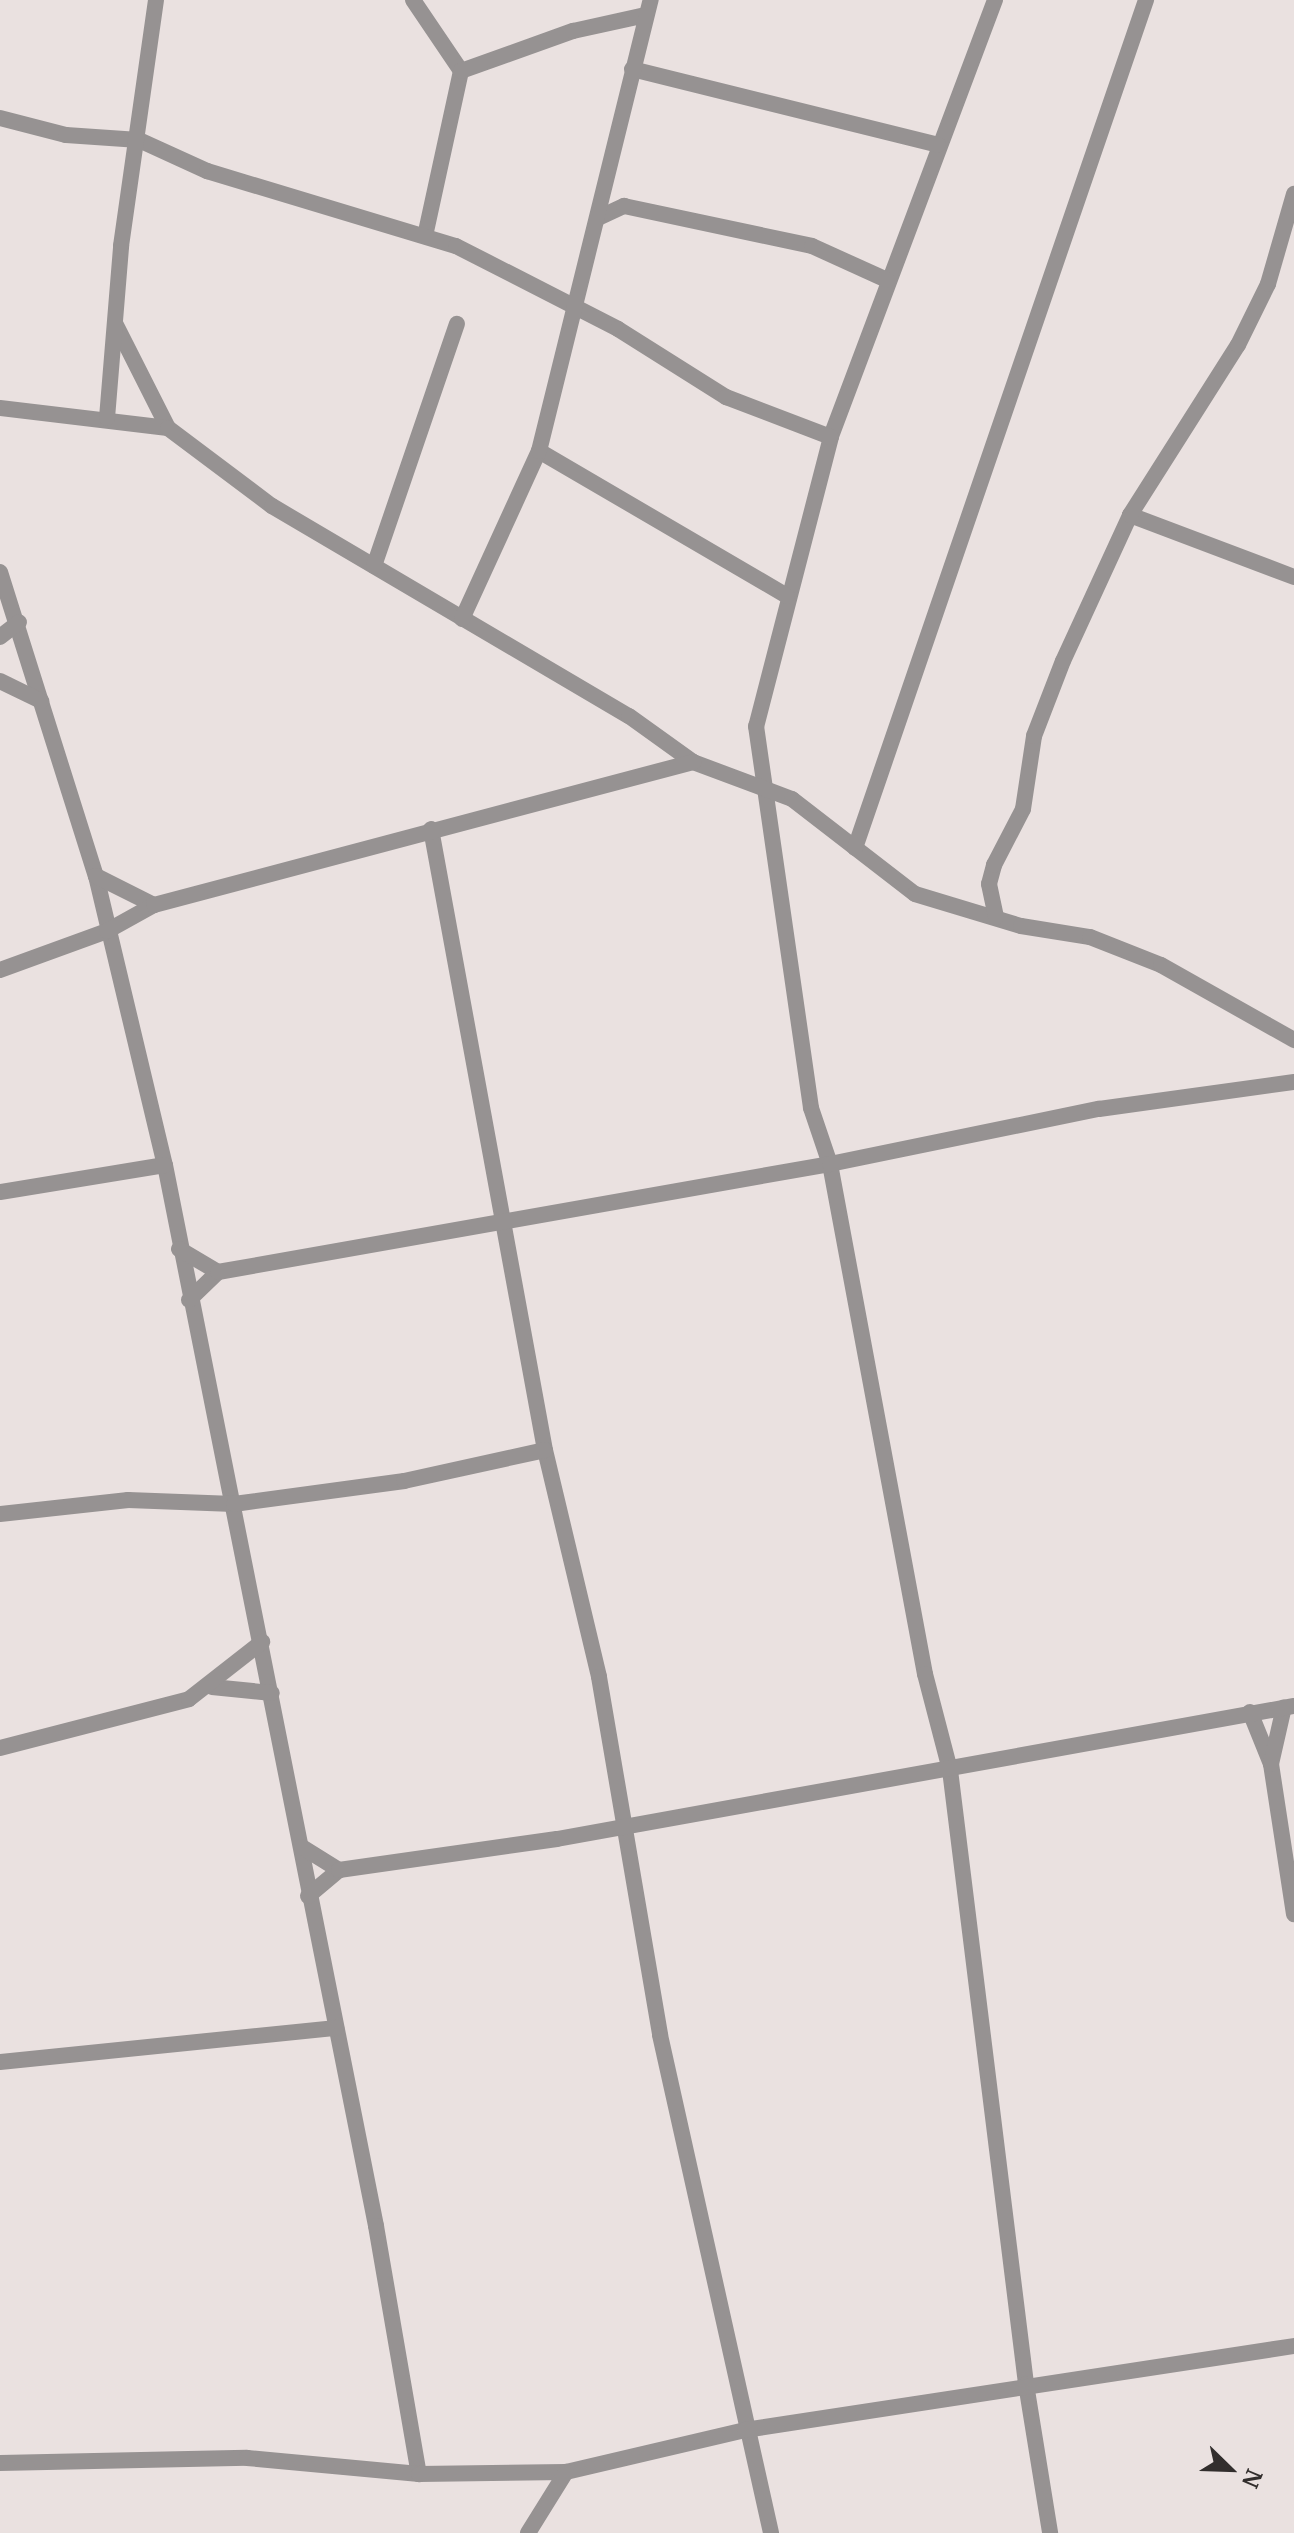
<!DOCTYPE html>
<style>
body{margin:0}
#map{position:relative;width:1294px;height:2533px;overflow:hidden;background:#eae1e0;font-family:Merriweather,serif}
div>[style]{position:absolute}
.minor>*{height:16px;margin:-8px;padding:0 8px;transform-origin:8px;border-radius:8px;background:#969292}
span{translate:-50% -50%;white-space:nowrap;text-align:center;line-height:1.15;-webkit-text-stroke:6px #eae1e0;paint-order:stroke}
.north{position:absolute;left:1190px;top:2429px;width:80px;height:80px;-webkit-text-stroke:6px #eae1e0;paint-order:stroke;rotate:113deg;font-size:22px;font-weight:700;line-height:32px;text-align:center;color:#322e2d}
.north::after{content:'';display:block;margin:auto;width:28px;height:36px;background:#322e2d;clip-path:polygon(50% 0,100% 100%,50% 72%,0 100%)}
</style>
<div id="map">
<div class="minor">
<i style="left:413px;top:0;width:86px;rotate:55.9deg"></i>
<i style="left:461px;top:71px;width:169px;rotate:102.3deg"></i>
<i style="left:995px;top:0;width:467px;rotate:110.6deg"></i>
<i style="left:831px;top:437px;width:299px;rotate:104.5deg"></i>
<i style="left:756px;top:726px;width:386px;rotate:81.8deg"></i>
<i style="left:811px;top:1108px;width:59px;rotate:71.3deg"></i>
<i style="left:830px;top:1164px;width:519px;rotate:79.45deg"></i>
<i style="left:925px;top:1674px;width:99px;rotate:75.4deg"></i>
<i style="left:950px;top:1770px;width:619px;rotate:82.94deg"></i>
<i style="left:1026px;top:2384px;width:151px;rotate:80.8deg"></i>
<i style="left:632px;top:69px;width:315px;rotate:13.9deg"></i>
<i style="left:461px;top:71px;width:119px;rotate:-19.7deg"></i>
<i style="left:573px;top:31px;width:75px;rotate:-12.4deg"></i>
<i style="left:0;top:118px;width:68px;rotate:14.4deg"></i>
<i style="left:66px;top:135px;width:73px;rotate:3.9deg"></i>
<i style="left:139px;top:140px;width:75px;rotate:24.5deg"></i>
<i style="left:207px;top:171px;width:260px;rotate:16.8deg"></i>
<i style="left:456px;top:246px;width:182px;rotate:27.1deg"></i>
<i style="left:618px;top:329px;width:128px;rotate:32.2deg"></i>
<i style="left:726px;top:397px;width:112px;rotate:20.9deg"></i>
<i style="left:598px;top:218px;width:29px;rotate:-25deg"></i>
<i style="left:624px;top:206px;width:192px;rotate:12deg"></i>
<i style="left:812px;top:246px;width:82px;rotate:24.4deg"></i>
<i style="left:116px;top:325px;width:115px;rotate:63.2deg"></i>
<i style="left:0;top:408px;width:169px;rotate:6.8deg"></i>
<i style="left:168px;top:428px;width:130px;rotate:36.9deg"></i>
<i style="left:272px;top:506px;width:414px;rotate:30.5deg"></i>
<i style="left:629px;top:716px;width:79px;rotate:35.7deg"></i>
<i style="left:693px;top:762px;width:106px;rotate:20.5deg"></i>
<i style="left:792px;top:799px;width:155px;rotate:37.7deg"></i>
<i style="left:915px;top:894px;width:111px;rotate:16.8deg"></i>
<i style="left:1021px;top:926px;width:70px;rotate:9.1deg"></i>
<i style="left:1090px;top:937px;width:76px;rotate:21.5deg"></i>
<i style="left:1161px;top:965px;width:153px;rotate:29.4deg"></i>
<i style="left:107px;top:418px;width:173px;rotate:-85.3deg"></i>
<i style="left:121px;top:246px;width:248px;rotate:-81.9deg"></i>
<i style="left:539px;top:451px;width:287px;rotate:30.3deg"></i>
<i style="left:1130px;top:515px;width:175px;rotate:20.7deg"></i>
<i style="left:374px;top:566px;width:256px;rotate:-71.1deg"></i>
<i style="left:0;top:572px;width:319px;rotate:72.5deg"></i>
<i style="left:96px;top:876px;width:297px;rotate:76.6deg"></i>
<i style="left:165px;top:1165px;width:1082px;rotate:78.75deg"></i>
<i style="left:376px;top:2226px;width:252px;rotate:80.2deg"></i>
<i style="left:462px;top:619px;width:185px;rotate:-65.4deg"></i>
<i style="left:539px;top:451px;width:465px;rotate:-76.1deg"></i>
<i style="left:0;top:637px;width:24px;rotate:-38deg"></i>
<i style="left:0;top:681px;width:46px;rotate:26deg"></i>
<i style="left:431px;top:829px;width:631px;rotate:79.6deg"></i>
<i style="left:545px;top:1450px;width:233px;rotate:76.6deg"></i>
<i style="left:599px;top:1677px;width:363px;rotate:80.3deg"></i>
<i style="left:660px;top:2035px;width:510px;rotate:77.43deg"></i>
<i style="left:855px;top:848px;width:897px;rotate:-71.06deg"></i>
<i style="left:96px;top:876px;width:65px;rotate:26.6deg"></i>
<i style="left:996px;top:917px;width:34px;rotate:-102deg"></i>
<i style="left:989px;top:884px;width:20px;rotate:-75deg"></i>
<i style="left:994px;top:865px;width:63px;rotate:-62.6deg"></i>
<i style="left:1023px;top:809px;width:74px;rotate:-81.4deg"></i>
<i style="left:1034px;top:736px;width:80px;rotate:-68.9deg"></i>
<i style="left:1063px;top:661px;width:161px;rotate:-65.3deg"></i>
<i style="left:1130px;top:515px;width:201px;rotate:-57.6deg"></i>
<i style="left:1238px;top:345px;width:68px;rotate:-63.8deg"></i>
<i style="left:1268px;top:284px;width:94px;rotate:-73.9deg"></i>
<i style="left:0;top:970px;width:114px;rotate:-20deg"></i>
<i style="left:107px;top:931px;width:54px;rotate:-29deg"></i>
<i style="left:154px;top:905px;width:558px;rotate:-14.86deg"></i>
<i style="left:0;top:1192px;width:167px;rotate:-9.3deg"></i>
<i style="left:179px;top:1249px;width:45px;rotate:30.5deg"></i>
<i style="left:189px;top:1300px;width:40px;rotate:-44deg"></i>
<i style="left:218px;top:1272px;width:621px;rotate:-10.01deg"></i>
<i style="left:830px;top:1164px;width:275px;rotate:-11.6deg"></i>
<i style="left:1099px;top:1109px;width:197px;rotate:-7.9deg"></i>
<i style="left:0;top:1514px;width:129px;rotate:-6.2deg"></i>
<i style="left:128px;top:1500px;width:106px;rotate:2.2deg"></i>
<i style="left:234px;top:1504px;width:172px;rotate:-7.7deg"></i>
<i style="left:404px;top:1481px;width:144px;rotate:-12.4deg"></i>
<i style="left:212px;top:1687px;width:60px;rotate:5.7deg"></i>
<i style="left:1250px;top:1712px;width:56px;rotate:68deg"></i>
<i style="left:1271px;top:1764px;width:152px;rotate:81.3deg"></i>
<i style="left:0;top:1748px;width:195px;rotate:-14.5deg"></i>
<i style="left:189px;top:1699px;width:93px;rotate:-38deg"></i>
<i style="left:1271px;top:1764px;width:58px;rotate:-77.2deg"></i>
<i style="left:302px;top:1847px;width:44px;rotate:31.9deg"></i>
<i style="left:308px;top:1896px;width:40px;rotate:-40deg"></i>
<i style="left:339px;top:1870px;width:220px;rotate:-8.1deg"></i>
<i style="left:557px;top:1839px;width:749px;rotate:-10.23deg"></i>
<i style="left:0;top:2062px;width:338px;rotate:-5.8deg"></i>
<i style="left:0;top:2463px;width:247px;rotate:-1.2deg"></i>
<i style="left:247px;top:2458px;width:173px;rotate:5.3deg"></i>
<i style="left:419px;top:2474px;width:147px;rotate:-0.8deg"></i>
<i style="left:566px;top:2472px;width:184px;rotate:-13.2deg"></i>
<i style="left:745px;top:2430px;width:555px;rotate:-8.7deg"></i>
<i style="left:528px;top:2533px;width:72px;rotate:-58.1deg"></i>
</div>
<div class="north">N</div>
</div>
